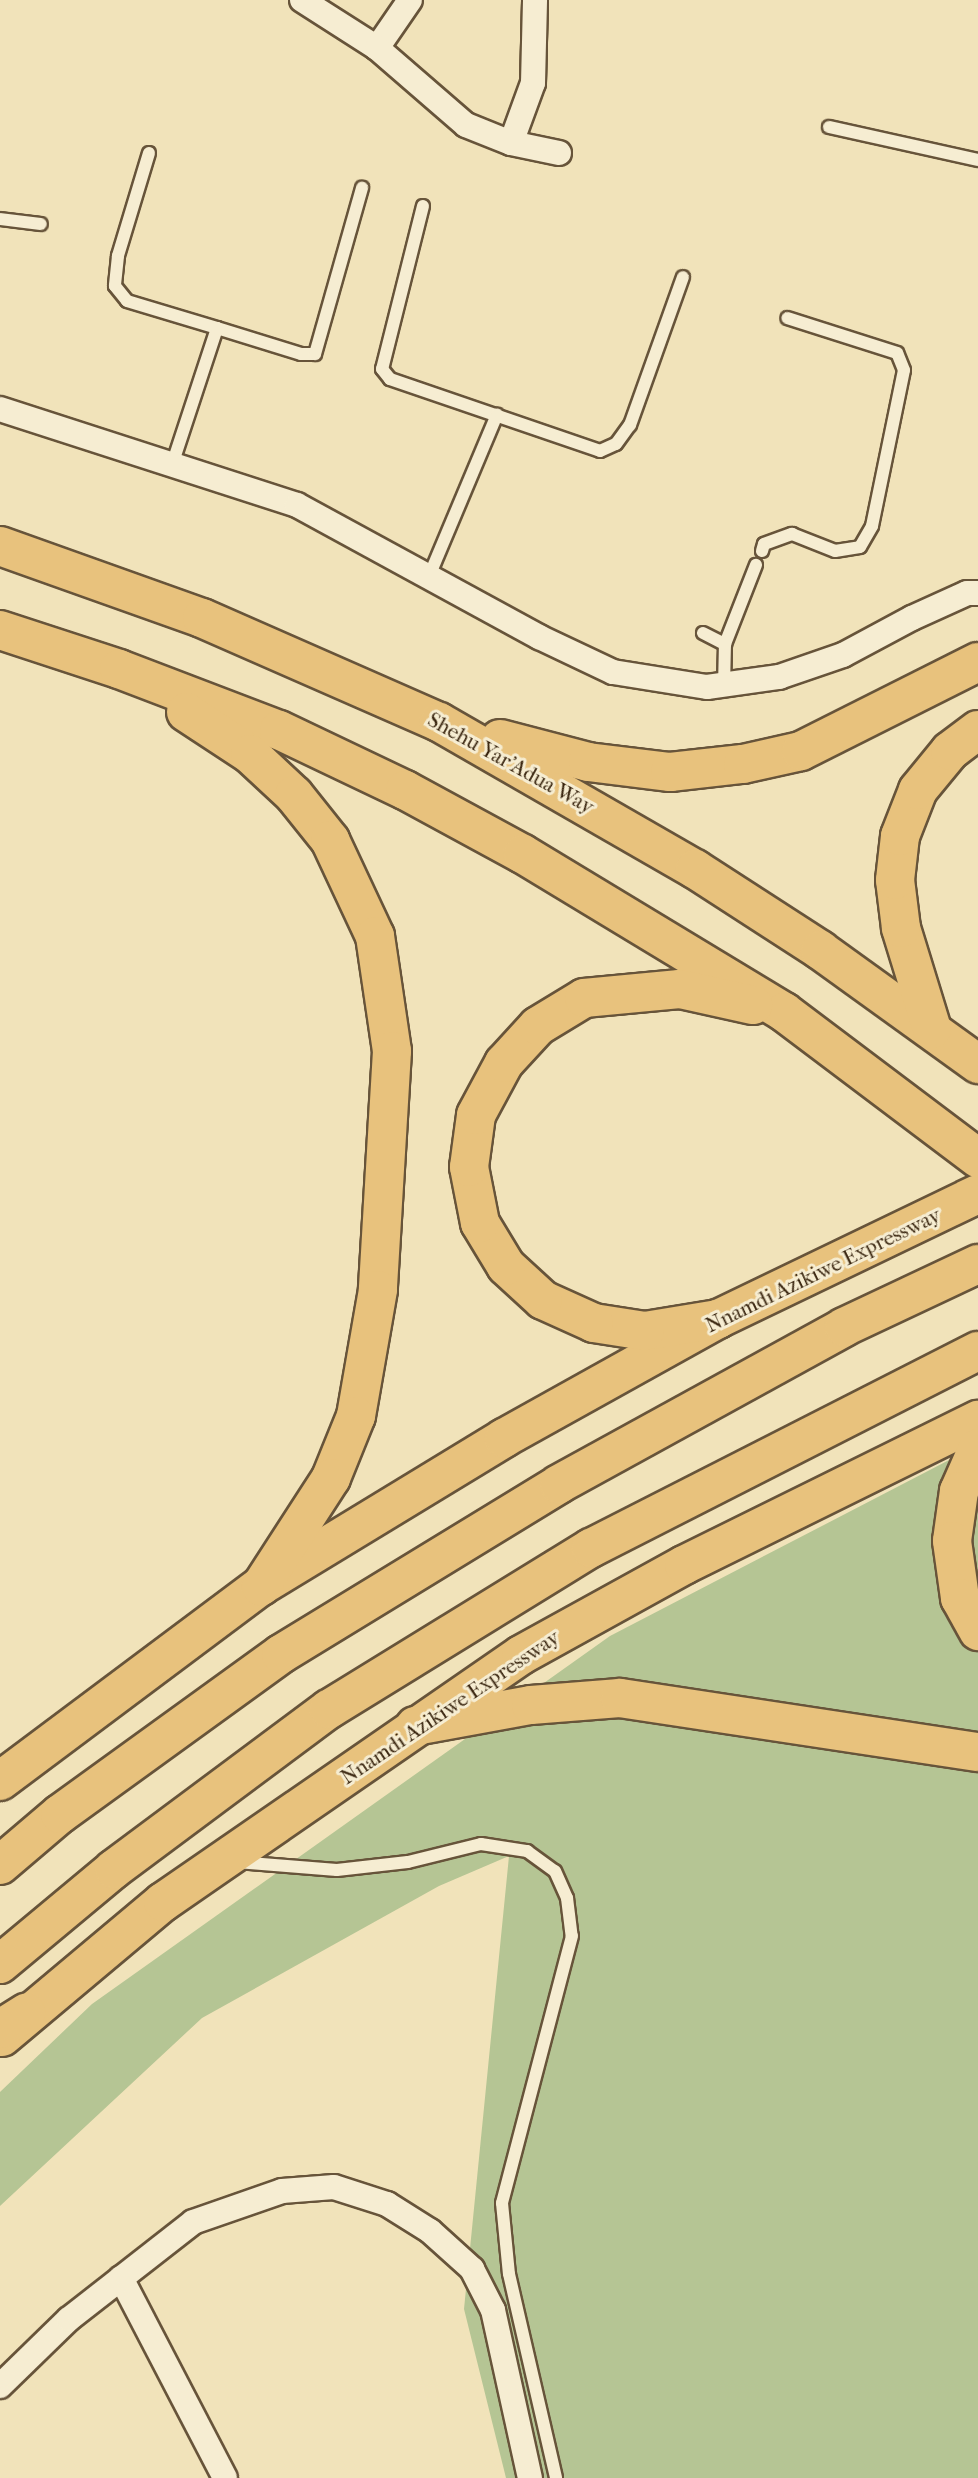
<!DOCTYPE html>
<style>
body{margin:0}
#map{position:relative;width:978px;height:2478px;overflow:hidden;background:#f1e3ba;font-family:"IM FELL French Canon",serif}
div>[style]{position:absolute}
.green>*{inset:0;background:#b5c594}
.roads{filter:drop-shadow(2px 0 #67543a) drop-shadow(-2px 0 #67543a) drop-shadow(0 2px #67543a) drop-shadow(0 -2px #67543a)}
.service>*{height:12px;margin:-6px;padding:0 6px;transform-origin:6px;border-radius:6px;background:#f6edd2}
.minor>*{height:24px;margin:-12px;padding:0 12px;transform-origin:12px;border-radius:12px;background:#f6edd2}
.trunk>*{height:38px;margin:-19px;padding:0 19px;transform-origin:19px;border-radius:19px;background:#e8c27d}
.motorway>*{height:38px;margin:-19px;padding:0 19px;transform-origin:19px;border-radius:19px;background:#e8c27d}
span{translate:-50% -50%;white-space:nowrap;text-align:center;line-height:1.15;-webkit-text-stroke:6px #f6edd2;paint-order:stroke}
.street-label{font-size:21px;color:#39250f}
</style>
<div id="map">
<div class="green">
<i style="clip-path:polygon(978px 1445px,978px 2478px,506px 2478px,464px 2309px,509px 1856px,439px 1886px,202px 2018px,0 2206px,0 2092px,92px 2004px,610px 1636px)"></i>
</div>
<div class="roads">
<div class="service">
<i style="left:829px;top:127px;width:153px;rotate:12.5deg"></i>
<i style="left:149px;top:153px;width:108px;rotate:106.8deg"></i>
<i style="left:118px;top:256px;width:30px;rotate:96deg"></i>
<i style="left:115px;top:286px;width:19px;rotate:51deg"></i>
<i style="left:127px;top:301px;width:94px;rotate:16.7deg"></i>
<i style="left:423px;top:206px;width:168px;rotate:104.1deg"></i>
<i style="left:382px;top:369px;width:13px;rotate:51deg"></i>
<i style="left:390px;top:379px;width:222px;rotate:18.9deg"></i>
<i style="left:600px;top:451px;width:17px;rotate:-24deg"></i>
<i style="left:616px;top:444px;width:24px;rotate:-54deg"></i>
<i style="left:630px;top:425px;width:157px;rotate:-70.3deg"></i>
<i style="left:0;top:219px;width:41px;rotate:7deg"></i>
<i style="left:173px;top:462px;width:141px;rotate:-71.8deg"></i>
<i style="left:217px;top:328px;width:88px;rotate:17.2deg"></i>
<i style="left:301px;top:354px;width:14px"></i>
<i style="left:315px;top:354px;width:173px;rotate:-74.2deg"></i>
<i style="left:762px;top:551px;width:7px;rotate:-74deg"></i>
<i style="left:764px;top:544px;width:30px;rotate:-20deg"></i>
<i style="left:792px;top:534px;width:46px;rotate:21.6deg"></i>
<i style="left:835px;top:551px;width:25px;rotate:-9deg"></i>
<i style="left:860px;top:547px;width:24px;rotate:-60deg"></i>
<i style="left:872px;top:526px;width:159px;rotate:-78.4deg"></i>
<i style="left:904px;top:370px;width:18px;rotate:-112deg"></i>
<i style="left:897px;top:353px;width:115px;rotate:-162.3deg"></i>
<i style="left:430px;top:574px;width:173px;rotate:-67.2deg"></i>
<i style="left:703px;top:633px;width:25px;rotate:27deg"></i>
<i style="left:724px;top:687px;width:43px;rotate:-88.7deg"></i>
<i style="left:725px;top:644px;width:85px;rotate:-68.6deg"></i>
<i style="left:237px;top:1862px;width:100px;rotate:4.6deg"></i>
<i style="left:337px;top:1870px;width:71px;rotate:-6.4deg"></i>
<i style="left:408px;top:1862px;width:75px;rotate:-13.9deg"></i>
<i style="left:481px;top:1844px;width:47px;rotate:8.7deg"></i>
<i style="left:527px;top:1851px;width:34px;rotate:36deg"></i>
<i style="left:555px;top:1871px;width:30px;rotate:66deg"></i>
<i style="left:567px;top:1898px;width:38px;rotate:83deg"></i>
<i style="left:572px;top:1936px;width:276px;rotate:104.7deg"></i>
<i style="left:502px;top:2203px;width:71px;rotate:84.4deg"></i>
<i style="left:509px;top:2274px;width:209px;rotate:77deg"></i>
</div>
<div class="minor">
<i style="left:302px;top:0;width:89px;rotate:32.6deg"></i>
<i style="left:377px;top:48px;width:58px;rotate:-55.5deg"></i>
<i style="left:377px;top:48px;width:118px;rotate:40.9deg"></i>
<i style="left:466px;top:125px;width:48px;rotate:21.8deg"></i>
<i style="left:511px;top:143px;width:49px;rotate:11.8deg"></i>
<i style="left:511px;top:143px;width:64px;rotate:-69.9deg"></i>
<i style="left:533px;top:83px;width:83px;rotate:-88.6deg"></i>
<i style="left:0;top:409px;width:312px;rotate:17.9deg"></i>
<i style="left:297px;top:505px;width:276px;rotate:28.6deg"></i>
<i style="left:539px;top:637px;width:82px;rotate:25.3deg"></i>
<i style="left:613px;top:672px;width:95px;rotate:9.1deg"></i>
<i style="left:707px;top:687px;width:73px;rotate:-7.9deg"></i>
<i style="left:779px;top:677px;width:68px;rotate:-19deg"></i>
<i style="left:843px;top:655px;width:78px;rotate:-28.2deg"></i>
<i style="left:912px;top:618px;width:60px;rotate:-24.4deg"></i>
<i style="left:967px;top:593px;width:11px"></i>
<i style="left:121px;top:2278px;width:225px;rotate:62.5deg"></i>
<i style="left:0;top:2386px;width:96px;rotate:-44.2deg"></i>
<i style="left:69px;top:2319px;width:157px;rotate:-38deg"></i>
<i style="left:193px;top:2222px;width:94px;rotate:-19.2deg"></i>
<i style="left:282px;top:2191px;width:52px;rotate:-4.4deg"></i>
<i style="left:334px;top:2187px;width:56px;rotate:17.8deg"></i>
<i style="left:387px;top:2204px;width:51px;rotate:32.1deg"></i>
<i style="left:430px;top:2231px;width:57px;rotate:42.1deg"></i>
<i style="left:472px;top:2269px;width:46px;rotate:62.9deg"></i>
<i style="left:493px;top:2310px;width:172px;rotate:77.6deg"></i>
</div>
<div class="trunk">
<i style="left:0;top:1781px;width:326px;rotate:-36.8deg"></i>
<i style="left:261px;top:1586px;width:285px;rotate:-31.3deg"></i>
<i style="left:504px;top:1438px;width:245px;rotate:-29.1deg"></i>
<i style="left:718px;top:1319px;width:288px;rotate:-25.7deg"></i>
<i style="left:2px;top:2037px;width:210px;rotate:-40deg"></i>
<i style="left:163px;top:1902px;width:435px;rotate:-34.6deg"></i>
<i style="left:521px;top:1655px;width:186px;rotate:-28.9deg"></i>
<i style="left:684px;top:1565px;width:328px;rotate:-26.3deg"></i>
</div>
<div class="motorway">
<i style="left:0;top:546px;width:214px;rotate:19.6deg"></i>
<i style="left:202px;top:618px;width:259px;rotate:23.7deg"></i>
<i style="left:439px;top:722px;width:295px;rotate:29.9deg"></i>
<i style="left:695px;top:869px;width:149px;rotate:32.9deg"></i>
<i style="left:820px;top:950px;width:195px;rotate:35.8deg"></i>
<i style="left:0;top:630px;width:125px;rotate:18.1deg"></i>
<i style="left:119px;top:669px;width:171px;rotate:20.9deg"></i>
<i style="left:279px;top:730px;width:140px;rotate:25.5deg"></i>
<i style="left:405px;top:790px;width:134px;rotate:28.5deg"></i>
<i style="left:523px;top:854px;width:305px;rotate:31.2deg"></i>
<i style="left:784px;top:1012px;width:243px;rotate:37deg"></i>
<i style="left:186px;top:712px;width:77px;rotate:33.3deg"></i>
<i style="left:250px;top:754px;width:60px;rotate:43deg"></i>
<i style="left:294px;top:795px;width:58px;rotate:51.3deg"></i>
<i style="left:330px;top:840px;width:106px;rotate:64.9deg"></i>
<i style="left:375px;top:936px;width:116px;rotate:81.6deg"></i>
<i style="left:392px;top:1051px;width:239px;rotate:93.4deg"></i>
<i style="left:378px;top:1290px;width:128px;rotate:99.9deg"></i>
<i style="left:356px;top:1416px;width:67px;rotate:112deg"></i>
<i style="left:331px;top:1478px;width:129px;rotate:122.9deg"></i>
<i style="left:500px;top:739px;width:91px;rotate:14.6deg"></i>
<i style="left:588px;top:762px;width:83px;rotate:7deg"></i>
<i style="left:670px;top:772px;width:73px;rotate:-6.3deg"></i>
<i style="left:743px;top:764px;width:59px;rotate:-12.6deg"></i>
<i style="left:801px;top:751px;width:198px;rotate:-26.7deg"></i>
<i style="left:932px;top:1029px;width:106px;rotate:-107.1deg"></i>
<i style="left:901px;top:928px;width:48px;rotate:-97.1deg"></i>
<i style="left:895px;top:880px;width:44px;rotate:-83.5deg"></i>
<i style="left:900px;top:836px;width:49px;rotate:-68.6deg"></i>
<i style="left:918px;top:790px;width:50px;rotate:-50.6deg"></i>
<i style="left:950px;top:751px;width:35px;rotate:-37deg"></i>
<i style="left:718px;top:1319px;width:74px;rotate:170.7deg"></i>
<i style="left:645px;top:1331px;width:52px;rotate:-171.1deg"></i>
<i style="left:594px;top:1323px;width:56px;rotate:-155.7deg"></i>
<i style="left:543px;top:1300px;width:50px;rotate:-137.4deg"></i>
<i style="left:506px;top:1266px;width:50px;rotate:-121.2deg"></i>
<i style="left:480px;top:1223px;width:57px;rotate:-101.1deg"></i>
<i style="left:469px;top:1167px;width:52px;rotate:-82.3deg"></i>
<i style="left:476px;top:1115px;width:59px;rotate:-61.7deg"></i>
<i style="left:504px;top:1063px;width:50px;rotate:-47.4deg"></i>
<i style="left:538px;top:1026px;width:54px;rotate:-31.3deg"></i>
<i style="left:584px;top:998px;width:96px;rotate:-5.4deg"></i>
<i style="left:680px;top:989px;width:75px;rotate:12.4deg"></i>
<i style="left:978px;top:1448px;width:47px;rotate:113.8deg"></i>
<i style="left:959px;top:1491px;width:50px;rotate:98deg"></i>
<i style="left:952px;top:1541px;width:58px;rotate:82deg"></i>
<i style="left:960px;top:1598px;width:38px;rotate:61deg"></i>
<i style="left:415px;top:1726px;width:118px;rotate:-10.3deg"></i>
<i style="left:531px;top:1705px;width:89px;rotate:-4.5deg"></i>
<i style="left:620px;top:1698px;width:362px;rotate:8.6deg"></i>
<i style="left:0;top:1865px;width:79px;rotate:-40.4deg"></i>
<i style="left:60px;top:1814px;width:273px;rotate:-35.9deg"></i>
<i style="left:281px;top:1654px;width:326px;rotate:-31.4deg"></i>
<i style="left:559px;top:1484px;width:325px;rotate:-28.8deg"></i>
<i style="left:844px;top:1327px;width:148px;rotate:-25.2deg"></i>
<i style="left:0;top:1964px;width:148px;rotate:-39.8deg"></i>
<i style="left:114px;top:1869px;width:268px;rotate:-36.7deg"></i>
<i style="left:329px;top:1709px;width:308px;rotate:-31.6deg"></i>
<i style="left:591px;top:1548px;width:434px;rotate:-27deg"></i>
<i style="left:0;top:2029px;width:31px;rotate:-32deg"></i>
</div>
</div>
<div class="street-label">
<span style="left:511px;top:763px;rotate:29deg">Shehu Yar'Adua Way</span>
<span style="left:823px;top:1270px;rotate:-26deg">Nnamdi Azikiwe Expressway</span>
<span style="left:450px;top:1707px;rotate:-34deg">Nnamdi Azikiwe Expressway</span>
</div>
</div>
